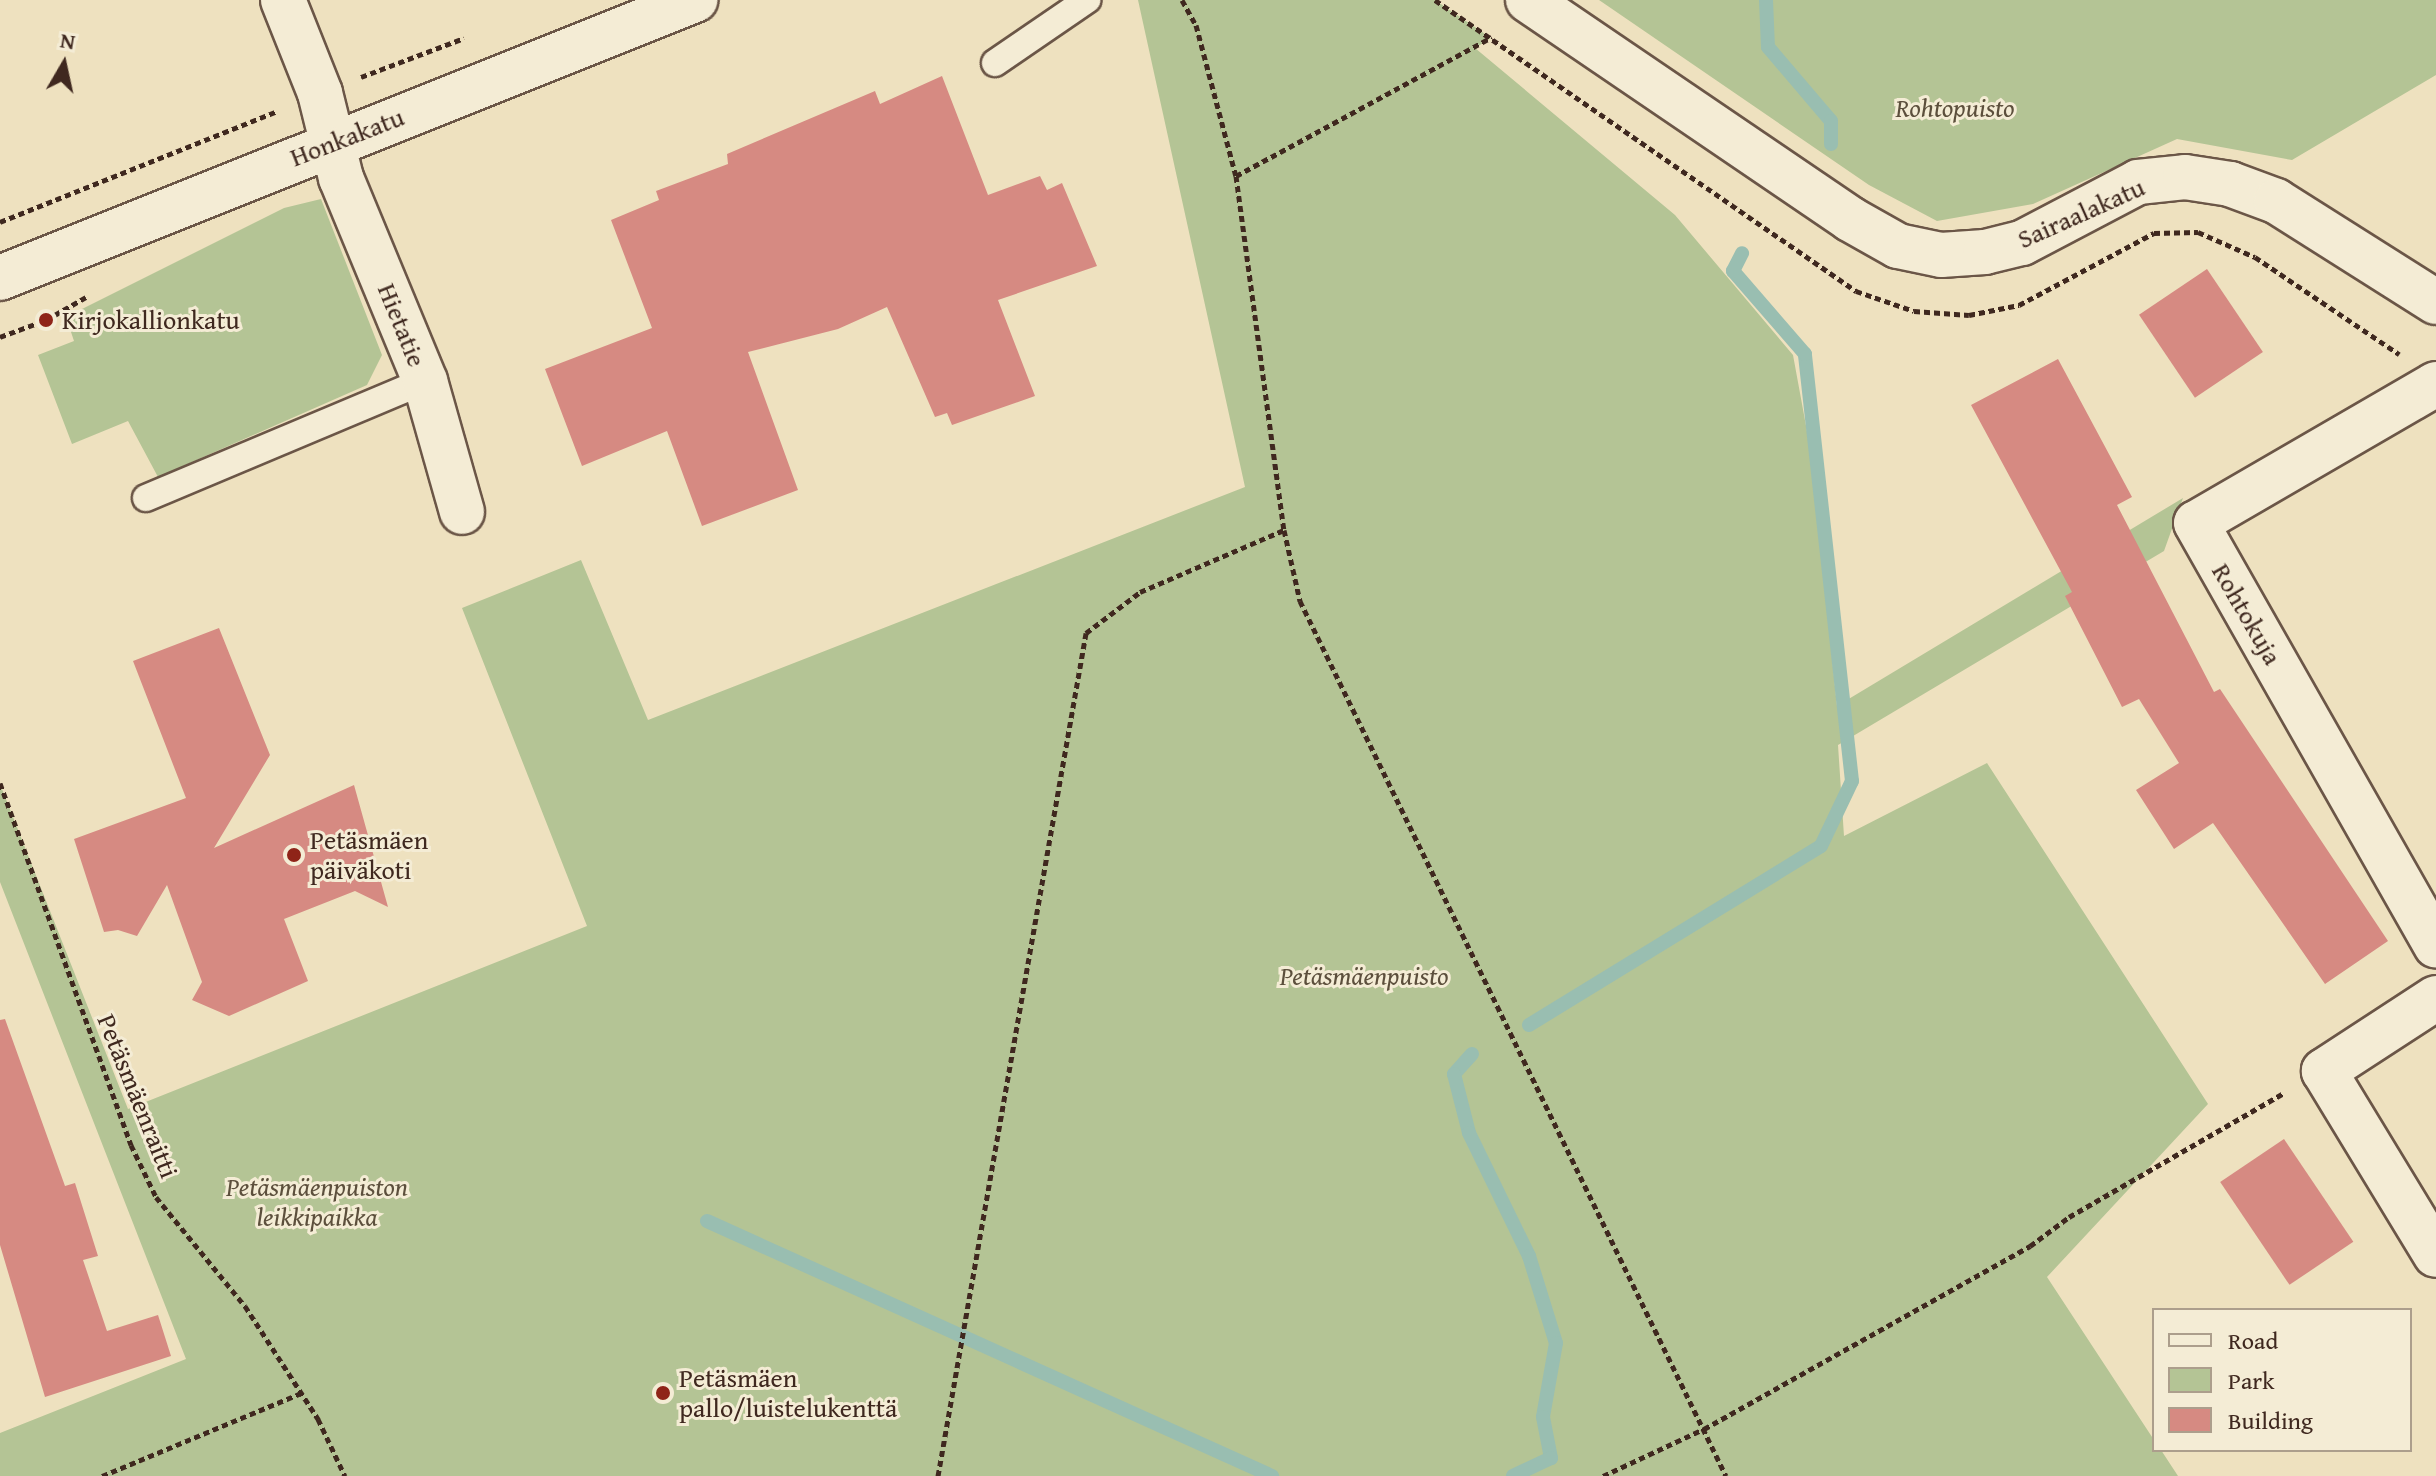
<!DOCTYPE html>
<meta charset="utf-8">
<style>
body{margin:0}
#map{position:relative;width:2436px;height:1476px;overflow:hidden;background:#eee1bf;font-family:"Gentium Book Plus",serif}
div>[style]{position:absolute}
.green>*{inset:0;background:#b4c495}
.stream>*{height:14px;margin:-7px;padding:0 7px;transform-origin:7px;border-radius:7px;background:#99beb1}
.building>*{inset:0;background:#d68a82;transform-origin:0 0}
.path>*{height:5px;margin-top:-2.5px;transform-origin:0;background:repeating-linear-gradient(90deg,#3f281f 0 6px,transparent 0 10px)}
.roads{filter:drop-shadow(2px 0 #6b5647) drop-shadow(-2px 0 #6b5647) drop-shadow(0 2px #6b5647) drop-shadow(0 -2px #6b5647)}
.service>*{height:26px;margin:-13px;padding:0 13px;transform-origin:13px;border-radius:13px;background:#f4ecd5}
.minor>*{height:44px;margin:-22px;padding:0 22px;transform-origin:22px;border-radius:22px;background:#f4ecd5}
.tertiary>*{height:44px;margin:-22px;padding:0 22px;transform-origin:22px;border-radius:22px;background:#f4ecd5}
.dots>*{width:22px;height:22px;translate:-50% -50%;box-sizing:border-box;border:4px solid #f4ecd5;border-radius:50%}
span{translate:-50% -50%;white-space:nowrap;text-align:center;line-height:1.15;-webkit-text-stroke:6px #f4ecd5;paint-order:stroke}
.park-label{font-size:26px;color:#5c4f3c;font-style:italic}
.street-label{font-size:26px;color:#3f281f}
.poi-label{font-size:26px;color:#3f281f}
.left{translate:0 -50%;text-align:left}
.legend{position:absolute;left:2152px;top:1308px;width:260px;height:144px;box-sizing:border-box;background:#f4ecd5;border:2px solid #ac9e8c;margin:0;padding:10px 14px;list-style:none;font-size:24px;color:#3f281f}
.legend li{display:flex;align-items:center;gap:16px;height:40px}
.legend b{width:40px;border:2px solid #ac9e8c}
.north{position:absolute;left:24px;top:24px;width:80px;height:80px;-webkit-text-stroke:6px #f4ecd5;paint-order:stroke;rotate:9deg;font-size:22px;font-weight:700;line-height:32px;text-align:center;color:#3f281f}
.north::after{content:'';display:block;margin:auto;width:28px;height:36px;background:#3f281f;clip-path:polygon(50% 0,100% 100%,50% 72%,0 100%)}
</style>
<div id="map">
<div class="green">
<i style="clip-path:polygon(1138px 0,1435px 0,1491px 38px,1475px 48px,1675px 215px,1793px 355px,1811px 453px,1837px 706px,2183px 498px,2164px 551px,1838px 745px,1844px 836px,1987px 763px,2208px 1104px,2047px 1277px,2154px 1440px,2154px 1450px,2161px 1450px,2178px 1476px,0 1476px,0 1433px,186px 1359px,0 882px,0 784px,128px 1109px,587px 926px,462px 608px,581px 560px,648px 720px,1245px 487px)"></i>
<i style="clip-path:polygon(1599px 0,2436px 0,2436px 75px,2292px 160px,2177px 139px,2033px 204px,1937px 221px,1869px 185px)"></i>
<i style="clip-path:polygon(321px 199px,382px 355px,367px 385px,158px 477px,128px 421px,72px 444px,38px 355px,74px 341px,66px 317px,284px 208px)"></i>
</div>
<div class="stream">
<i style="left:1766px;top:0;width:47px;rotate:87.6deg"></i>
<i style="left:1768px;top:47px;width:97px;rotate:49.6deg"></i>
<i style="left:1831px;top:121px;width:23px;rotate:90deg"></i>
<i style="left:1529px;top:1025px;width:342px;rotate:-31.5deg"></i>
<i style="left:1821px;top:846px;width:72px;rotate:-64.5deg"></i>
<i style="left:1852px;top:781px;width:430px;rotate:-96.3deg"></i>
<i style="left:1805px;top:354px;width:110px;rotate:-130.9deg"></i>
<i style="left:1733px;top:271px;width:20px;rotate:-63deg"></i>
<i style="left:1472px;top:1054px;width:27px;rotate:132deg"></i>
<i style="left:1454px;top:1074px;width:61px;rotate:75.7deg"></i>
<i style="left:1469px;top:1133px;width:137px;rotate:64deg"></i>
<i style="left:1529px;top:1256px;width:91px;rotate:72.8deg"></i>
<i style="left:1556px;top:1343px;width:75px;rotate:100deg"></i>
<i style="left:1543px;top:1417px;width:42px;rotate:79deg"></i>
<i style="left:1551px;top:1458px;width:42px;rotate:154.7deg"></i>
<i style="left:707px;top:1221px;width:620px;rotate:24.29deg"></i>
</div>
<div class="building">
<i style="clip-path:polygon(942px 76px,988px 195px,1040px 176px,1047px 190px,1062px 183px,1097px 266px,998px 300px,1035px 396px,952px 425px,947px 413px,935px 417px,887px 307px,838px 329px,748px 352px,798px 490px,702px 526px,667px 431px,582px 466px,545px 369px,652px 328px,611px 220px,659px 200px,656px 191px,728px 164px,727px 154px,875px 91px,880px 104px)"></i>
<i style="left:2207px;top:269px;width:100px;height:82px;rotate:56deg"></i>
<i style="clip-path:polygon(2058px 359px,2132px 497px,2117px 505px,2214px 692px,2220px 689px,2388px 941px,2325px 984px,2213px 823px,2174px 849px,2136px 790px,2179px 763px,2139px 699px,2122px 707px,2065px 596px,2072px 592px,1971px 405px)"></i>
<i style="clip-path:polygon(219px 628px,270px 755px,214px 848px,354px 785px,388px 907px,355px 891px,284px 919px,308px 981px,229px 1016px,192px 1000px,202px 982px,167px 885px,137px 936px,118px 930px,104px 932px,74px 839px,186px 798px,133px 661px)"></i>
<i style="clip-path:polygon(5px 1019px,65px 1186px,75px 1183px,98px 1256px,83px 1260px,107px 1331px,158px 1315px,171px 1356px,45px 1397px,0 1245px,0 1020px)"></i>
<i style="left:2284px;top:1139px;width:124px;height:77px;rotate:56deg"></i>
</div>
<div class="path">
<i style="left:1182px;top:0;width:29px;rotate:61deg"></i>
<i style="left:1196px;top:25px;width:156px;rotate:75.2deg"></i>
<i style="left:1236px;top:176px;width:357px;rotate:82.3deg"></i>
<i style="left:1284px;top:530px;width:73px;rotate:77.3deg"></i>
<i style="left:1300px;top:601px;width:973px;rotate:64.04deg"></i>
<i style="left:1435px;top:0;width:512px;rotate:34.65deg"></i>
<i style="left:1856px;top:291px;width:61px;rotate:19deg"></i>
<i style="left:1914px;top:311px;width:55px;rotate:4.2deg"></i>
<i style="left:1969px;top:315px;width:51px;rotate:-11.3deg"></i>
<i style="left:2019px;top:305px;width:153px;rotate:-28.1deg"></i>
<i style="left:2154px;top:233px;width:44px;rotate:-1.3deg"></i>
<i style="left:2198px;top:232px;width:62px;rotate:23.7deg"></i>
<i style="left:2255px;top:257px;width:174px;rotate:34deg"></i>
<i style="left:361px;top:77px;width:110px;rotate:-20.7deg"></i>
<i style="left:1236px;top:176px;width:291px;rotate:-28.5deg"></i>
<i style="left:0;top:222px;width:299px;rotate:-21.8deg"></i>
<i style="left:0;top:337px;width:49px;rotate:-20.3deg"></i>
<i style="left:46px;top:320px;width:46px;rotate:-29.9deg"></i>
<i style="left:0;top:783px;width:385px;rotate:70.1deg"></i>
<i style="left:131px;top:1145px;width:58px;rotate:64.3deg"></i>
<i style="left:156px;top:1197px;width:141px;rotate:50.8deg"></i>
<i style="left:245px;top:1306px;width:135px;rotate:57.1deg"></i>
<i style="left:318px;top:1419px;width:63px;rotate:64.7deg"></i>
<i style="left:102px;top:1476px;width:216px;rotate:-22.6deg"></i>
<i style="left:938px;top:1476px;width:856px;rotate:-80.04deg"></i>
<i style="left:1086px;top:633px;width:68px;rotate:-37.2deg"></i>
<i style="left:1140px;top:592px;width:157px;rotate:-23.3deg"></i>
<i style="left:1603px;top:1476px;width:111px;rotate:-25deg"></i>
<i style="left:1704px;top:1429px;width:374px;rotate:-29.3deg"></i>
<i style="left:2030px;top:1246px;width:49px;rotate:-36.6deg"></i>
<i style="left:2069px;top:1217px;width:248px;rotate:-30deg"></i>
</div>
<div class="roads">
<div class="service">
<i style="left:995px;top:63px;width:112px;rotate:-34.4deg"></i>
<i style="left:146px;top:498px;width:303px;rotate:-22.8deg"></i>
</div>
<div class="minor">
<i style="left:283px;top:0;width:100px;rotate:68.3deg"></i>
<i style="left:320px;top:93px;width:88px;rotate:76.1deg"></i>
<i style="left:341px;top:178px;width:220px;rotate:67.5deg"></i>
<i style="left:425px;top:381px;width:136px;rotate:74.2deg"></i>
<i style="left:2436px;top:384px;width:277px;rotate:149.9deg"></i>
<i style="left:2196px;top:523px;width:486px;rotate:60.4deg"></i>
<i style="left:2436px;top:998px;width:134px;rotate:146.9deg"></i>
<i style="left:2324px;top:1071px;width:215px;rotate:58.7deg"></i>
</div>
<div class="tertiary">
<i style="left:1528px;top:0;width:389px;rotate:34.2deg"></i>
<i style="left:1850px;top:219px;width:55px;rotate:29.4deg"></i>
<i style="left:1898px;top:246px;width:44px;rotate:11.8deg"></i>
<i style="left:1941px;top:255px;width:44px;rotate:-3.9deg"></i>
<i style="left:1985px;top:252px;width:38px;rotate:-14deg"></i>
<i style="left:2022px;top:243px;width:131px;rotate:-27.7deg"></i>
<i style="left:2138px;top:182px;width:47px;rotate:-6.1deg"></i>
<i style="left:2185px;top:177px;width:46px;rotate:8.8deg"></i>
<i style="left:2230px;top:184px;width:49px;rotate:20.3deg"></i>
<i style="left:2276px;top:201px;width:189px;rotate:32.3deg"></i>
<i style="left:0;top:278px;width:749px;rotate:-21.8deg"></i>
</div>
</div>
<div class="dots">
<i style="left:46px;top:320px;background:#8f2418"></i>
<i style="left:294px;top:855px;background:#8f2418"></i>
<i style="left:663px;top:1393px;background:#8f2418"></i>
</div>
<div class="park-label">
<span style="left:1955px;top:108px">Rohtopuisto</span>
<span style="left:1364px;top:976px">Petäsmäenpuisto</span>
<span style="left:317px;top:1202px">Petäsmäenpuiston<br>leikkipaikka</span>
</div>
<div class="street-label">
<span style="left:347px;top:137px;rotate:-21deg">Honkakatu</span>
<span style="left:2081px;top:213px;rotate:-24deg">Sairaalakatu</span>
<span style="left:402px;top:325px;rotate:68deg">Hietatie</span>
<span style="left:2247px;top:614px;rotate:60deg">Rohtokuja</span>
<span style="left:138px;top:1096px;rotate:68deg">Petäsmäenraitti</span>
</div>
<div class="poi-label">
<span class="left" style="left:62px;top:320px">Kirjokallionkatu</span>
<span class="left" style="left:310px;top:855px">Petäsmäen<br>päiväkoti</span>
<span class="left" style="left:679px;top:1393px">Petäsmäen<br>pallo/luistelukenttä</span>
</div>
<ul class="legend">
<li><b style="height:10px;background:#f4ecd5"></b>Road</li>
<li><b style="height:22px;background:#b4c495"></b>Park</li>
<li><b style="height:22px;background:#d68a82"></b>Building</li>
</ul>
<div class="north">N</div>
</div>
